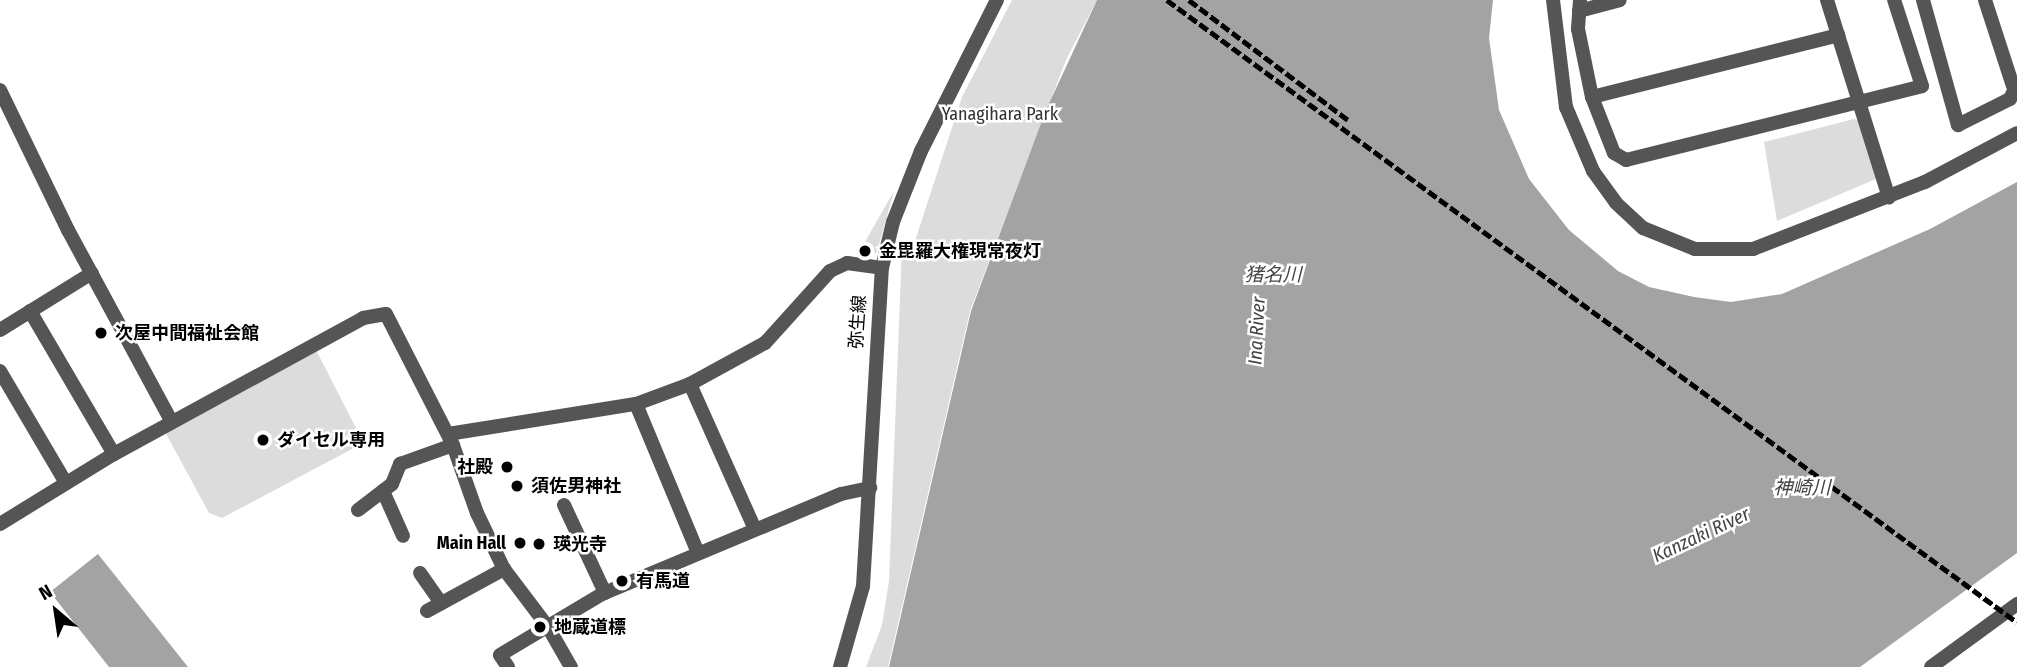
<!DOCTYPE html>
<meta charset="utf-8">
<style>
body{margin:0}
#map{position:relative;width:2017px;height:667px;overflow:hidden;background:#fff;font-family:"Fira Sans Condensed","Noto Sans JP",sans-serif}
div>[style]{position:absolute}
.green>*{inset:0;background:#dcdcdc}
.water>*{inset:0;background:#a3a3a3}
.minor>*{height:14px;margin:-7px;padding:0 7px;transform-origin:7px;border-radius:7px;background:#555}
.tertiary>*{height:14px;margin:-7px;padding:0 7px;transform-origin:7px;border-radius:7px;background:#555}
.rail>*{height:4.5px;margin-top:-2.25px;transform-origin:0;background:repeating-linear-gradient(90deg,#000 0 10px,transparent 0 13.5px)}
.dots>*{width:19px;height:19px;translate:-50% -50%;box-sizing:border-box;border:4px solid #fff;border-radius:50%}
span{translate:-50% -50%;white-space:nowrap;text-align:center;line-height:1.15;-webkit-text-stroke:5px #fff;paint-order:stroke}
.park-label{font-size:18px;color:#333}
.poi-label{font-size:18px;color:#000;font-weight:700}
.left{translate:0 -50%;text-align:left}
.right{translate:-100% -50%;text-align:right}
.street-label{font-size:18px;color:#000}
.water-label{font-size:19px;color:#444;font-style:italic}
.north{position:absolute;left:21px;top:576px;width:70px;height:70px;-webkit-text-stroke:5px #fff;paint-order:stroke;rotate:331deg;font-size:19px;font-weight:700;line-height:28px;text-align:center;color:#000}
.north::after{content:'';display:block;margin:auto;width:24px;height:32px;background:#000;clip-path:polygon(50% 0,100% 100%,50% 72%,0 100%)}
</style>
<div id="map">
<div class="green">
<i style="clip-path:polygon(1012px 0,1097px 0,1066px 60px,970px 311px,888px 667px,866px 667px,882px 625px,889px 581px,902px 247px,912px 250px,962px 97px)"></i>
<i style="clip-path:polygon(1854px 119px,1858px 120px,1876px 179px,1777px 221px,1764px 142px)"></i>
<i style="clip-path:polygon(894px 191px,877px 252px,869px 257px,869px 248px,862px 247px)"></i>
<i style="clip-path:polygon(316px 350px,358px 432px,354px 448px,222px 518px,209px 513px,164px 430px)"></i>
</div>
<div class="water">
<i style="clip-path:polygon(1097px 0,1493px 0,1489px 38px,1499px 110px,1529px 179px,1569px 230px,1618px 271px,1649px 287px,1694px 297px,1731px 302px,1782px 294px,1930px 229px,2017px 182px,2017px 553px,1860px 667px,889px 667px,971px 311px,1046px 110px)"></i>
<i style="clip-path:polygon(98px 554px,188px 667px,109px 667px,50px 592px)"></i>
</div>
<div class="minor">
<i style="left:1553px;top:0;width:108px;rotate:83.1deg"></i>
<i style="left:1566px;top:107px;width:69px;rotate:67.1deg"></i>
<i style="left:1593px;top:171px;width:39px;rotate:54deg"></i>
<i style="left:1616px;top:203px;width:37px;rotate:43deg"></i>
<i style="left:1643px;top:228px;width:56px;rotate:22deg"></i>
<i style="left:1695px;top:249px;width:58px"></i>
<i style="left:1753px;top:249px;width:185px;rotate:-21.3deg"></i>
<i style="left:1925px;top:182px;width:104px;rotate:-28deg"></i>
<i style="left:1580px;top:0;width:29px;rotate:94deg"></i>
<i style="left:1578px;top:29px;width:69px;rotate:78.4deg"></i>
<i style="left:1592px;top:97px;width:60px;rotate:68.6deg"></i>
<i style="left:1614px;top:153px;width:14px;rotate:30deg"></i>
<i style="left:1626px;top:160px;width:305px;rotate:-14deg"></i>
<i style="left:1922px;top:86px;width:90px;rotate:-108deg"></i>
<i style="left:1827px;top:0;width:207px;rotate:72.6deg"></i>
<i style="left:1923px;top:0;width:130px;rotate:74.4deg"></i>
<i style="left:1958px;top:125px;width:58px;rotate:-26.6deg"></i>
<i style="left:2010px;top:99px;width:17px;rotate:-65deg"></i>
<i style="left:1985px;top:0;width:90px;rotate:72deg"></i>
<i style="left:1579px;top:11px;width:42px;rotate:-15deg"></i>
<i style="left:0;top:90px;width:156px;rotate:64.1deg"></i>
<i style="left:68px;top:230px;width:218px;rotate:61.6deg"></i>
<i style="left:1592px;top:97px;width:254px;rotate:-14.1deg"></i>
<i style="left:30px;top:311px;width:166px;rotate:59.6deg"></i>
<i style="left:0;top:330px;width:108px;rotate:-31.8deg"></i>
<i style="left:0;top:371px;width:130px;rotate:59.5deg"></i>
<i style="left:690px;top:384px;width:159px;rotate:65.9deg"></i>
<i style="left:636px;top:404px;width:161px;rotate:67.4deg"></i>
<i style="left:448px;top:434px;width:190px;rotate:-9.1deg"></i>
<i style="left:636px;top:404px;width:58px;rotate:-20.3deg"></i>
<i style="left:690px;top:384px;width:85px;rotate:-28.7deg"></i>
<i style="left:765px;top:343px;width:97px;rotate:-47.9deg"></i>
<i style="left:830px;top:271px;width:19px;rotate:-25deg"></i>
<i style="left:847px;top:263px;width:35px;rotate:8deg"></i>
<i style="left:383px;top:491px;width:49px;rotate:66deg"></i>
<i style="left:564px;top:505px;width:97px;rotate:65deg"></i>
<i style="left:358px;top:510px;width:43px;rotate:-37.4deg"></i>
<i style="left:392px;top:484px;width:22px;rotate:-68deg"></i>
<i style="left:400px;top:464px;width:56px;rotate:-19.7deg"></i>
<i style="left:0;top:524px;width:134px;rotate:-31.6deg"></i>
<i style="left:114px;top:454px;width:284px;rotate:-28.6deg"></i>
<i style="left:363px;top:318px;width:23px;rotate:-10deg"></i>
<i style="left:386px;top:314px;width:147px;rotate:62.9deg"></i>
<i style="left:453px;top:445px;width:72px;rotate:70.6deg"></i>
<i style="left:477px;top:513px;width:62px;rotate:64.3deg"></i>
<i style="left:504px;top:569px;width:73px;rotate:52.8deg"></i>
<i style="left:548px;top:627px;width:46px;rotate:60.1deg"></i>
<i style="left:420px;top:573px;width:37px;rotate:55deg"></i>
<i style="left:427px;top:611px;width:88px;rotate:-28.6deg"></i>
<i style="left:508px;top:667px;width:14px;rotate:-124deg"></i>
<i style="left:500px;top:655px;width:119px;rotate:-30.9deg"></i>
<i style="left:602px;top:594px;width:259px;rotate:-22.7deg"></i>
<i style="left:841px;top:494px;width:30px;rotate:-12deg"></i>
</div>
<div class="tertiary">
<i style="left:840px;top:667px;width:84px;rotate:-74.1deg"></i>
<i style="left:863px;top:586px;width:319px;rotate:-86.6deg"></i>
<i style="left:882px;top:268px;width:47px;rotate:-76.6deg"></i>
<i style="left:893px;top:222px;width:76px;rotate:-68.5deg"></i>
<i style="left:921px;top:151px;width:169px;rotate:-63.3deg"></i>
<i style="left:1931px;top:667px;width:107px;rotate:-36.2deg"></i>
</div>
<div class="rail">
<i style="left:1167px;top:0;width:1053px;rotate:36.2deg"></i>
<i style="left:1189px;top:0;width:199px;rotate:37deg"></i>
</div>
<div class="dots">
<i style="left:865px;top:251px;background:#000"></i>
<i style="left:101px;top:333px;background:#000"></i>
<i style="left:263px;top:440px;background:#000"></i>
<i style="left:507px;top:467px;background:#000"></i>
<i style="left:517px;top:486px;background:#000"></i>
<i style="left:520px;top:543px;background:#000"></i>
<i style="left:539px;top:544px;background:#000"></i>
<i style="left:622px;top:581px;background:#000"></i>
<i style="left:540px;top:627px;background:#000"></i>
</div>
<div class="park-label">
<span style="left:1000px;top:114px">Yanagihara Park</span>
</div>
<div class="poi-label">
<span class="left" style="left:879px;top:251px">金毘羅大権現常夜灯</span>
<span class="left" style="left:115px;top:333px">次屋中間福祉会館</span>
<span class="left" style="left:277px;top:440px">ダイセル専用</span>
<span class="right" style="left:493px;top:467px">社殿</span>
<span class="left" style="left:531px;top:486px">須佐男神社</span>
<span class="right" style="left:506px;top:543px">Main Hall</span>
<span class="left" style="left:553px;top:544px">瑛光寺</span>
<span class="left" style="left:636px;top:581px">有馬道</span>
<span class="left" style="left:554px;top:627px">地蔵道標</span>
</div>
<div class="street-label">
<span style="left:858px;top:322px;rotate:-86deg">弥生線</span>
</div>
<div class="water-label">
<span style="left:1273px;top:275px">猪名川</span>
<span style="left:1257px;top:331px;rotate:-87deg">Ina River</span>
<span style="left:1802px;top:488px">神崎川</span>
<span style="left:1701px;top:535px;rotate:-25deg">Kanzaki River</span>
</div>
<div class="north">N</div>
</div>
